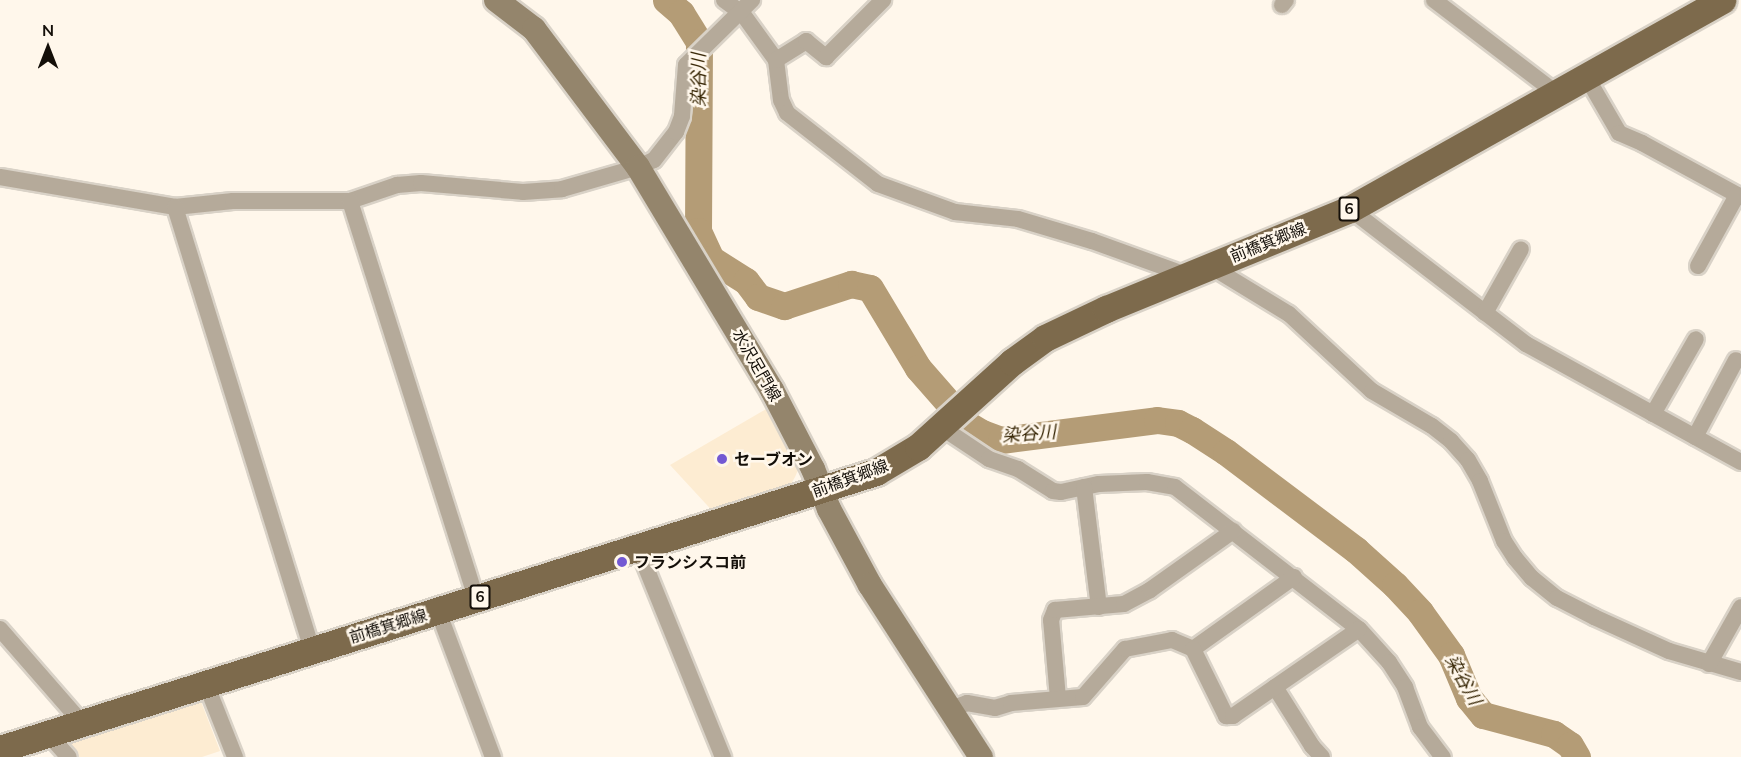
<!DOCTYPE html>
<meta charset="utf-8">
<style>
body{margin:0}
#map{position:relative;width:1741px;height:757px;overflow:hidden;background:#fff7eb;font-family:Mulish,"Noto Sans JP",sans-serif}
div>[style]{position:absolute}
.built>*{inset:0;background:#fdecd2}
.river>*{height:27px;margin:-13.5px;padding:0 13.5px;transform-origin:13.5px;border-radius:13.5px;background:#b49c76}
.roads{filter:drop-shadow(2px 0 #d9d2c7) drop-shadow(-2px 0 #d9d2c7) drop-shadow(0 2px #d9d2c7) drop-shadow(0 -2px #d9d2c7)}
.minor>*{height:16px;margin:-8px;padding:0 8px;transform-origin:8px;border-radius:8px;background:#b5aa9a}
.secondary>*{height:24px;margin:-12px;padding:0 12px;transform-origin:12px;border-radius:12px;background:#94856c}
.primary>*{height:27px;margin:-13.5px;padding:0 13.5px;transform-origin:13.5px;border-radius:13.5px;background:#7d6a4c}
.dots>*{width:16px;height:16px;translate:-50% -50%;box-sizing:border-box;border:3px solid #fff7eb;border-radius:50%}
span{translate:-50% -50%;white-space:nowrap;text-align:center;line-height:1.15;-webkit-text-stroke:5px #fff7eb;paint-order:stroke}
.shield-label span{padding:2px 4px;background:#fff7eb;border:2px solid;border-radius:4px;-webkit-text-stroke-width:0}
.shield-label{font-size:15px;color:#140f09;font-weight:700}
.street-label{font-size:16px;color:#140f09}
.poi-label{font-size:16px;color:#140f09;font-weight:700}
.left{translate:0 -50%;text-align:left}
.water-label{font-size:18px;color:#382706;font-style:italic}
.north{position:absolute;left:18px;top:18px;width:60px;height:60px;-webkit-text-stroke:4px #fff7eb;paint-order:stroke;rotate:0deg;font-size:16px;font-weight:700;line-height:24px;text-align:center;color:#140f09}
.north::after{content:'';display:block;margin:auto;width:21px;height:27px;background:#140f09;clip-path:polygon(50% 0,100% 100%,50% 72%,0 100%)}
</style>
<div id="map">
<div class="built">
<i style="clip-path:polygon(768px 408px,799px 468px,795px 477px,787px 491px,718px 517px,670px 465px)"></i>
<i style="clip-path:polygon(200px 699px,220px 751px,202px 757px,74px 757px,63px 741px)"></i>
</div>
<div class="river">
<i style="left:666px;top:0;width:20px;rotate:41deg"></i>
<i style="left:681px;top:13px;width:34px;rotate:58deg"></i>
<i style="left:699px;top:42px;width:189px;rotate:90.3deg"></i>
<i style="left:698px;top:231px;width:31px;rotate:65deg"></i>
<i style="left:711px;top:259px;width:41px;rotate:32.2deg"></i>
<i style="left:746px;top:281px;width:20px;rotate:53deg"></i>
<i style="left:758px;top:297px;width:28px;rotate:19deg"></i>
<i style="left:784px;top:306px;width:71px;rotate:-18.2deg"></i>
<i style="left:851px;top:284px;width:19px;rotate:12deg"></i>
<i style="left:870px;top:288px;width:93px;rotate:59deg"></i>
<i style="left:918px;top:368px;width:74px;rotate:48.8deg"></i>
<i style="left:967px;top:424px;width:17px;rotate:31deg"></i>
<i style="left:982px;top:433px;width:20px;rotate:20deg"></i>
<i style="left:1001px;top:440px;width:157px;rotate:-7.3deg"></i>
<i style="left:1157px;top:420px;width:21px;rotate:8deg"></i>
<i style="left:1178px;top:423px;width:16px;rotate:27deg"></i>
<i style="left:1192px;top:430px;width:40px;rotate:32.9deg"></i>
<i style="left:1226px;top:452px;width:163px;rotate:37deg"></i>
<i style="left:1356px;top:550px;width:52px;rotate:41.9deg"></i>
<i style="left:1395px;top:585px;width:37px;rotate:47deg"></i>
<i style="left:1420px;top:612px;width:53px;rotate:54.2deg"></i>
<i style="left:1451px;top:655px;width:47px;rotate:67.3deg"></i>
<i style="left:1469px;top:698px;width:22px;rotate:51deg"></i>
<i style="left:1483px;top:715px;width:73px;rotate:15deg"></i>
<i style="left:1554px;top:734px;width:19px;rotate:35deg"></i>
<i style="left:1570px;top:745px;width:14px;rotate:60deg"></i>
</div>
<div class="roads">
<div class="minor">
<i style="left:724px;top:0;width:22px;rotate:36deg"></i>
<i style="left:742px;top:13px;width:58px;rotate:54.1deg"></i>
<i style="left:776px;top:60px;width:40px;rotate:82.9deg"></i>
<i style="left:781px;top:100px;width:14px;rotate:65deg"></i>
<i style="left:787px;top:113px;width:115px;rotate:38deg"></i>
<i style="left:878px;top:184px;width:82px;rotate:20deg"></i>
<i style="left:955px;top:212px;width:63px;rotate:6.3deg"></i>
<i style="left:1018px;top:219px;width:77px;rotate:16.6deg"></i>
<i style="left:1092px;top:241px;width:100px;rotate:19.9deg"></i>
<i style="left:1434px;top:0;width:153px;rotate:37.3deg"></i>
<i style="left:1282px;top:5px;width:6px;rotate:-51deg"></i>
<i style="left:776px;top:60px;width:36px;rotate:-32deg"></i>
<i style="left:806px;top:41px;width:26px;rotate:39deg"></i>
<i style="left:826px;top:57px;width:81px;rotate:-45deg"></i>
<i style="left:1586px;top:76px;width:66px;rotate:59.9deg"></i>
<i style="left:1619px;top:133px;width:25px;rotate:23deg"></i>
<i style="left:1642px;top:143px;width:113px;rotate:28.6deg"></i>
<i style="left:0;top:177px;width:178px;rotate:9.7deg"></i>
<i style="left:175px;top:207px;width:58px;rotate:-5.9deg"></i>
<i style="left:233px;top:201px;width:117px"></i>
<i style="left:350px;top:201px;width:50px;rotate:-18.8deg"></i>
<i style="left:397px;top:185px;width:24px;rotate:-5deg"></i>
<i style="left:421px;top:183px;width:102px;rotate:5deg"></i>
<i style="left:523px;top:192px;width:39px;rotate:-4deg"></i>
<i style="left:562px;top:189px;width:79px;rotate:-16.1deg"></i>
<i style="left:638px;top:167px;width:17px;rotate:-24deg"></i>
<i style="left:654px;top:160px;width:36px;rotate:-52deg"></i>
<i style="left:676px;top:132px;width:17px;rotate:-69deg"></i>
<i style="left:682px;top:116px;width:51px;rotate:-85.5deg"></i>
<i style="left:686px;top:65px;width:93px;rotate:-44.6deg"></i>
<i style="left:350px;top:201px;width:417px;rotate:72.4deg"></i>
<i style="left:175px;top:207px;width:463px;rotate:72.8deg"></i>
<i style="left:1350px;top:209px;width:222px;rotate:37.5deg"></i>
<i style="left:1526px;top:344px;width:245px;rotate:28.8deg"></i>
<i style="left:1210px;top:266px;width:92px;rotate:31.3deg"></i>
<i style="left:1289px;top:314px;width:113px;rotate:42.9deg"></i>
<i style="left:1372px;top:391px;width:69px;rotate:30.3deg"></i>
<i style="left:1432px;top:426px;width:24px;rotate:38deg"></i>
<i style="left:1451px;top:441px;width:25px;rotate:48deg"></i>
<i style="left:1468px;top:460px;width:24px;rotate:60deg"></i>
<i style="left:1480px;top:481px;width:65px;rotate:68.2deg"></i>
<i style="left:1504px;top:541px;width:20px;rotate:57deg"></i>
<i style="left:1515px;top:558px;width:26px;rotate:50deg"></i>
<i style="left:1532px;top:578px;width:32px;rotate:39deg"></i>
<i style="left:1557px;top:598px;width:42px;rotate:27.2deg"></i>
<i style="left:1594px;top:617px;width:82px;rotate:24.4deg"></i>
<i style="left:1669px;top:651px;width:75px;rotate:16.3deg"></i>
<i style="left:1698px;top:266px;width:81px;rotate:-61.2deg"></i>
<i style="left:1485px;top:313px;width:73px;rotate:-60.6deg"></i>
<i style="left:1653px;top:414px;width:86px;rotate:-60.2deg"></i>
<i style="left:941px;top:427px;width:58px;rotate:33.7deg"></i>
<i style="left:989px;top:459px;width:31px;rotate:19deg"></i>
<i style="left:1018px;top:469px;width:41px;rotate:32.2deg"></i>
<i style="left:1053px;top:491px;width:8px;rotate:7deg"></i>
<i style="left:1061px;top:492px;width:39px;rotate:-12deg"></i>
<i style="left:1099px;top:484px;width:48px;rotate:-2.4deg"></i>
<i style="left:1147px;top:482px;width:28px;rotate:10deg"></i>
<i style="left:1175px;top:487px;width:232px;rotate:37.7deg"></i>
<i style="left:1359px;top:629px;width:45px;rotate:47.7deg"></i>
<i style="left:1389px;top:662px;width:30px;rotate:57deg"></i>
<i style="left:1405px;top:687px;width:43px;rotate:69.4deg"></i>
<i style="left:1420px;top:727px;width:38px;rotate:53deg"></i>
<i style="left:1695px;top:437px;width:87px;rotate:-62deg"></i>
<i style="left:1084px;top:487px;width:121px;rotate:82.9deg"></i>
<i style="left:638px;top:548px;width:226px;rotate:67.9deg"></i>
<i style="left:438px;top:611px;width:156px;rotate:69.4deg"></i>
<i style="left:0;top:629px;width:125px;rotate:48.9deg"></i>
<i style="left:1193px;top:649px;width:124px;rotate:-35.5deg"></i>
<i style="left:1709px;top:664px;width:65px;rotate:-60.7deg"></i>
<i style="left:206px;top:684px;width:79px;rotate:68.3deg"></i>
<i style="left:1275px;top:687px;width:70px;rotate:57.9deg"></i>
<i style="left:1312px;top:746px;width:15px;rotate:48deg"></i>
<i style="left:1058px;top:698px;width:78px;rotate:-95.1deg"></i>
<i style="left:1051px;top:620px;width:11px;rotate:-68deg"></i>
<i style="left:1055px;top:610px;width:69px;rotate:-5deg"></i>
<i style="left:1124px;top:604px;width:30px;rotate:-28deg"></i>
<i style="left:1150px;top:590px;width:102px;rotate:-35.4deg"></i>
<i style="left:950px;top:709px;width:18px;rotate:-19deg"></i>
<i style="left:967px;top:703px;width:28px;rotate:10deg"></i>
<i style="left:995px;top:708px;width:17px;rotate:-17deg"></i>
<i style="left:1011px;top:703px;width:72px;rotate:-4.8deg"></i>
<i style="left:1083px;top:697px;width:64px;rotate:-48.8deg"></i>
<i style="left:1125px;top:649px;width:48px;rotate:-10.8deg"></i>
<i style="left:1172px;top:640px;width:23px;rotate:23deg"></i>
<i style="left:1193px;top:649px;width:75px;rotate:63.8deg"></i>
<i style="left:1226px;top:716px;width:7px"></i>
<i style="left:1233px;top:716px;width:153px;rotate:-34.6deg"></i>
<i style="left:48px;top:734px;width:31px;rotate:48deg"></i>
</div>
<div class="secondary">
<i style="left:496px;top:0;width:48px;rotate:37.3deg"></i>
<i style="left:534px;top:29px;width:173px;rotate:53deg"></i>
<i style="left:638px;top:167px;width:260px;rotate:59deg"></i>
<i style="left:772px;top:390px;width:89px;rotate:62.6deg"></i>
<i style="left:813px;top:469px;width:43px;rotate:68.2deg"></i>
<i style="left:829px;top:509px;width:86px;rotate:61.7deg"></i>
<i style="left:870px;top:585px;width:205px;rotate:57.2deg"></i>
</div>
<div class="primary">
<i style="left:0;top:749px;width:919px;rotate:-17.55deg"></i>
<i style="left:876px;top:472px;width:49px;rotate:-30.8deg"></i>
<i style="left:918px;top:447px;width:127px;rotate:-42.1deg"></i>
<i style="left:1012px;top:362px;width:41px;rotate:-36deg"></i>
<i style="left:1045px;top:338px;width:68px;rotate:-25.4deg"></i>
<i style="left:1106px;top:309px;width:264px;rotate:-22.3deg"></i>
<i style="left:1350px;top:209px;width:427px;rotate:-29.3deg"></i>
</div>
</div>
<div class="dots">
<i style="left:722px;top:459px;background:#7359d3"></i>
<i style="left:622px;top:562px;background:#7359d3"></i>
</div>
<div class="shield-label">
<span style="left:1349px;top:209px">6</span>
<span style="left:480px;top:597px">6</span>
</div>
<div class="street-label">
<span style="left:1268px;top:242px;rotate:-22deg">前橋箕郷線</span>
<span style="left:757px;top:365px;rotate:60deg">水沢足門線</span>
<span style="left:850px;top:478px;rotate:-20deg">前橋箕郷線</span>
<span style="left:388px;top:626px;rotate:-17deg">前橋箕郷線</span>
</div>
<div class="poi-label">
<span class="left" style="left:734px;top:459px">セーブオン</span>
<span class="left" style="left:634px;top:562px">フランシスコ前</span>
</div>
<div class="water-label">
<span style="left:699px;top:80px;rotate:-90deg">染谷川</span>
<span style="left:1029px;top:434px;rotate:-4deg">染谷川</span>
<span style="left:1463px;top:680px;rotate:61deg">染谷川</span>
</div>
<div class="north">N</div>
</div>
